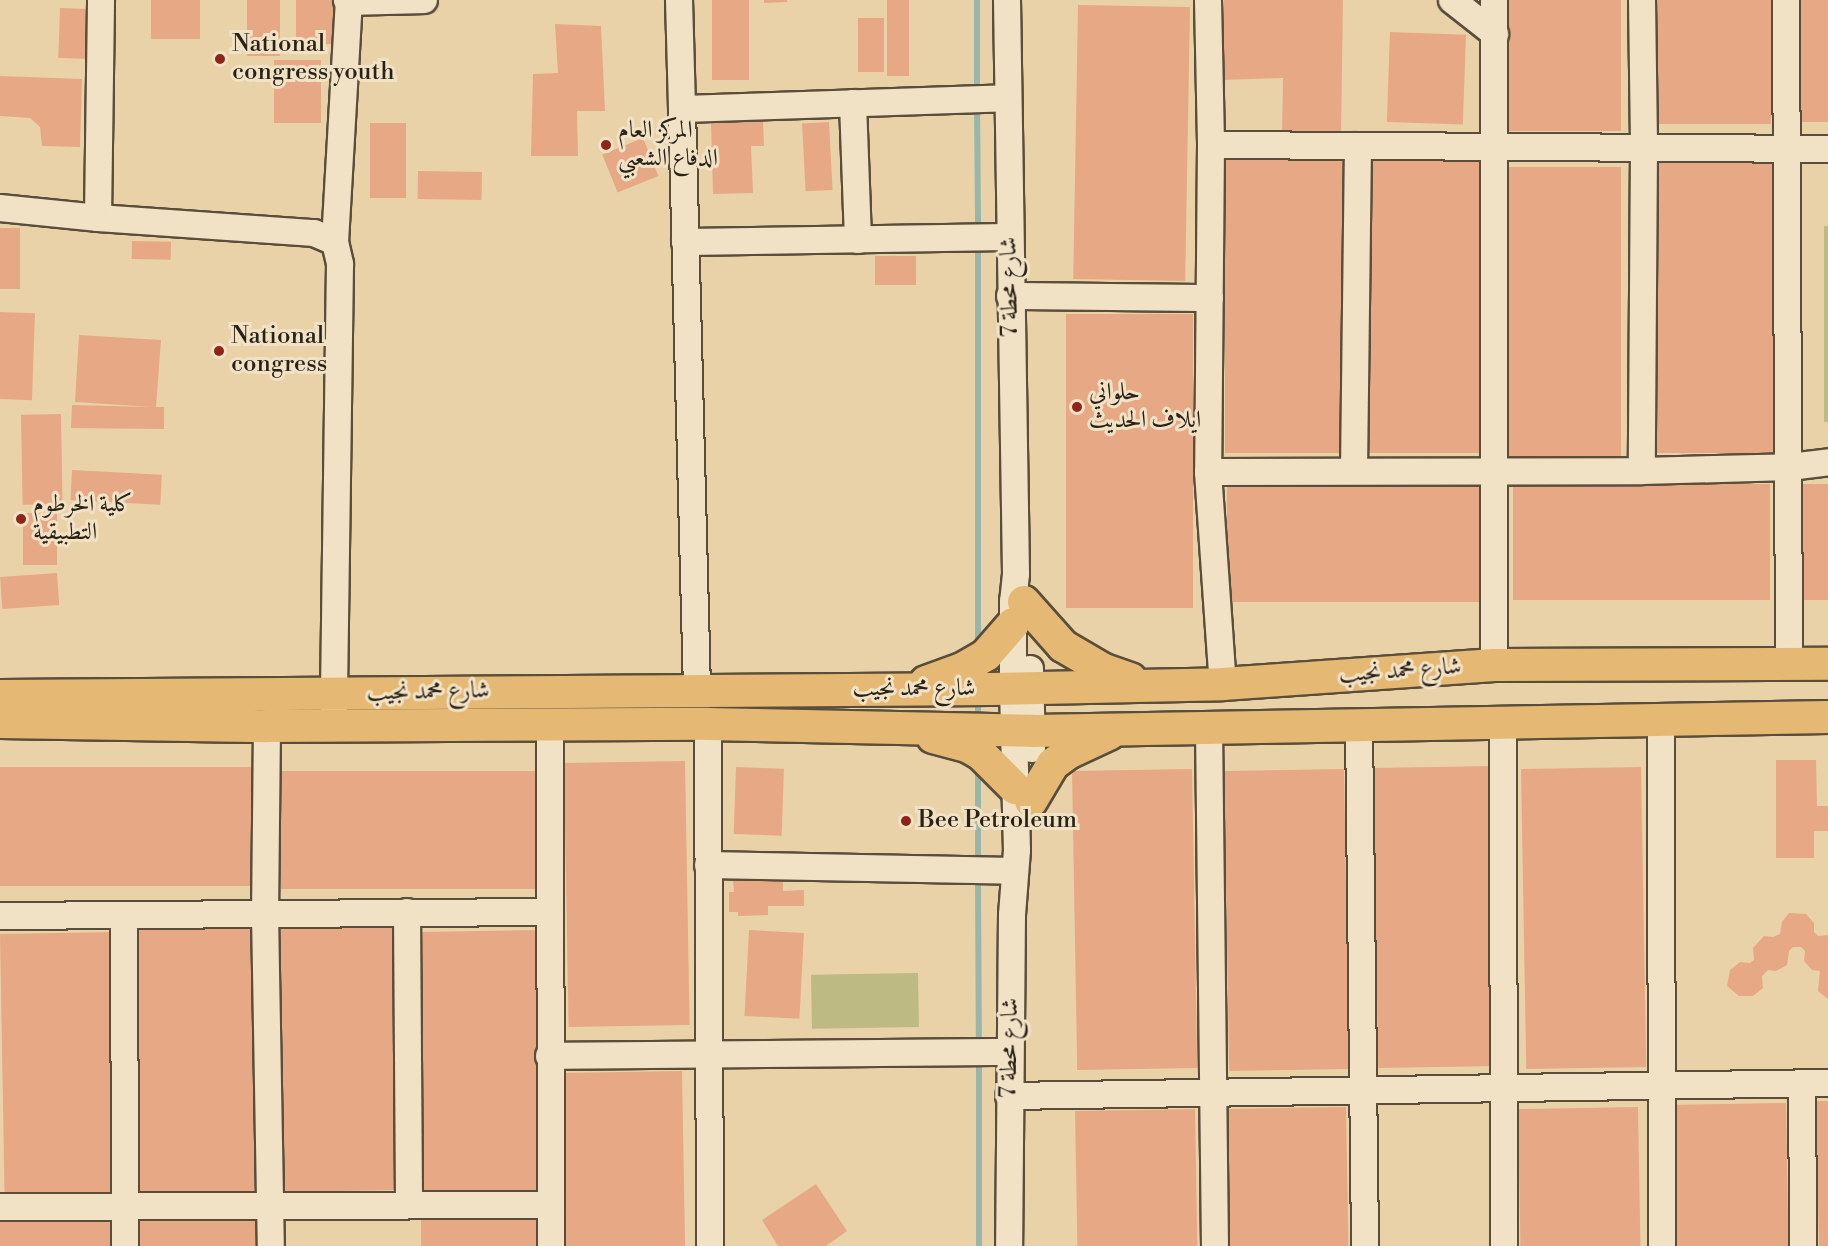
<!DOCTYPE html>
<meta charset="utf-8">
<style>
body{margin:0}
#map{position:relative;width:1828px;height:1246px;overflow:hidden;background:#ead2a8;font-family:"Libre Bodoni",Amiri,serif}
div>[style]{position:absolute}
.green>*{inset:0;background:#bdba83;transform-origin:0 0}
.stream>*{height:6px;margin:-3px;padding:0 3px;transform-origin:3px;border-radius:3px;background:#98b7aa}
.building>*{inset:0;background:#e7a885;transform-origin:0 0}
.roads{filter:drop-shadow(2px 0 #5a4e3b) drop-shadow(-2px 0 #5a4e3b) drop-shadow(0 2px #5a4e3b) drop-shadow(0 -2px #5a4e3b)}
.minor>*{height:26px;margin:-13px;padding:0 13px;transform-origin:13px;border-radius:13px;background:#f1e2c6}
.major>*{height:32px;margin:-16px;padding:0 16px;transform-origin:16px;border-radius:16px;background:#e5b974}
.dots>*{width:16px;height:16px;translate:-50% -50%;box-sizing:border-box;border:3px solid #f1e2c6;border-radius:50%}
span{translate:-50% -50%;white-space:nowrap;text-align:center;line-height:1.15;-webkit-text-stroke:6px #f1e2c6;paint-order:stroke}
.poi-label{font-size:24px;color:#2a2217}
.left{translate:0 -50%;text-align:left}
.street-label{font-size:24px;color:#2a2217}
</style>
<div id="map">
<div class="green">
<i style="left:1824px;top:226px;width:4px;height:196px"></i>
<i style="left:918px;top:973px;width:54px;height:107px;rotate:89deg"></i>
</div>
<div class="stream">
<i style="left:977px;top:0;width:93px;rotate:90deg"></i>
<i style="left:977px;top:104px;width:127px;rotate:89.5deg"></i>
<i style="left:978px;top:245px;width:403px;rotate:90deg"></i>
<i style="left:978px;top:698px;width:22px;rotate:90deg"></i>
<i style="left:978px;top:767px;width:97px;rotate:90deg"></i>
<i style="left:978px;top:878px;width:169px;rotate:89.7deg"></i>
<i style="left:979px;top:1058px;width:188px;rotate:90deg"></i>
</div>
<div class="building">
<i style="left:151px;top:0;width:49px;height:39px"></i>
<i style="left:247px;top:0;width:33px;height:56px"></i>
<i style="left:296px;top:0;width:41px;height:44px"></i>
<i style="left:712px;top:0;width:37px;height:80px"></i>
<i style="clip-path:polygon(764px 0,787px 0,787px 2px,764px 3px)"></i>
<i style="left:887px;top:0;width:22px;height:76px"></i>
<i style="clip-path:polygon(1224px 0,1343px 0,1341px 137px,1282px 136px,1283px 78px,1224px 80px)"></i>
<i style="left:1502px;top:0;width:119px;height:131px"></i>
<i style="left:1652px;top:0;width:119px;height:124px"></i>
<i style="left:1799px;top:0;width:29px;height:122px"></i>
<i style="left:1078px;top:5px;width:112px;height:274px;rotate:1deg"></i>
<i style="left:60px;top:8px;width:32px;height:50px;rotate:2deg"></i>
<i style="left:858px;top:18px;width:26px;height:54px"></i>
<i style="clip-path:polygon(555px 24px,601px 26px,605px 111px,577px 111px,578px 156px,531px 156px,533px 74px,558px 73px)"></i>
<i style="left:1390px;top:32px;width:76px;height:90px;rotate:2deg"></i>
<i style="left:274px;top:60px;width:47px;height:63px"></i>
<i style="clip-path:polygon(0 76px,82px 79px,80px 147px,42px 146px,40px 127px,30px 118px,0 116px)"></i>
<i style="clip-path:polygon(763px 121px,764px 146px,751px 146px,753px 193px,713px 194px,711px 122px)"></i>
<i style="left:829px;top:122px;width:68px;height:27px;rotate:87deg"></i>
<i style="left:370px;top:123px;width:36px;height:75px"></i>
<i style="left:643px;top:138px;width:41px;height:44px;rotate:68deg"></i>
<i style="left:1225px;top:160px;width:119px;height:293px"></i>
<i style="left:1368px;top:160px;width:118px;height:293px"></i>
<i style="left:1657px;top:161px;width:118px;height:292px"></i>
<i style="left:1503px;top:167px;width:118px;height:293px"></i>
<i style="left:418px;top:171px;width:64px;height:28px;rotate:1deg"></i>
<i style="left:0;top:228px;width:20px;height:61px"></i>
<i style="left:132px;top:241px;width:39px;height:18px;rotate:1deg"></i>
<i style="left:875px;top:256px;width:41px;height:29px"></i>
<i style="left:0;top:312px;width:35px;height:87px;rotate:2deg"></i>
<i style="left:1193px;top:314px;width:294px;height:127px;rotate:90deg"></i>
<i style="clip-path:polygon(79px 335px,161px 340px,156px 407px,164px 407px,164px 429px,71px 428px,72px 405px,152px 407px,75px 402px)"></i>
<i style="left:61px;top:414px;width:90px;height:40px;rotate:89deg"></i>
<i style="left:72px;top:470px;width:90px;height:30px;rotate:3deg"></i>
<i style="left:1513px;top:484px;width:257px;height:116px"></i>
<i style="left:1803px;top:484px;width:25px;height:116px"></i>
<i style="left:1227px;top:486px;width:257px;height:116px"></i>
<i style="left:23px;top:513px;width:34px;height:52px"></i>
<i style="left:57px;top:573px;width:32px;height:57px;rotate:86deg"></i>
<i style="clip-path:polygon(1776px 760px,1816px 760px,1817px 806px,1828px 806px,1828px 831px,1814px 831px,1814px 858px,1776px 858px)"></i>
<i style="left:685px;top:761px;width:264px;height:121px;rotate:89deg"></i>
<i style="left:1493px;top:766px;width:300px;height:120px;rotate:89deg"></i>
<i style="left:0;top:767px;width:256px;height:119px"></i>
<i style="left:736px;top:767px;width:48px;height:67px;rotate:2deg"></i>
<i style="left:1641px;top:767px;width:300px;height:120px;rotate:89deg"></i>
<i style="left:1192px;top:769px;width:299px;height:120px;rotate:89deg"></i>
<i style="left:1344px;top:769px;width:300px;height:120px;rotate:89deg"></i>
<i style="left:281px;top:771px;width:261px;height:118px"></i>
<i style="clip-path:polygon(733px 880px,783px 880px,783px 891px,804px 890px,804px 906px,768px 906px,768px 915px,738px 916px,738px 912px,729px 912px,729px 892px,734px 892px)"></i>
<i style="clip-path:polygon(1789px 913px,1806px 914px,1814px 923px,1814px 932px,1818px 936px,1828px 935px,1828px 999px,1818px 991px,1820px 971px,1812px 970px,1804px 961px,1805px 951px,1801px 947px,1793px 947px,1789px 951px,1787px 965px,1776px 971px,1768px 970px,1762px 976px,1763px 988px,1753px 996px,1739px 996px,1727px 986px,1730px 970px,1740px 962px,1750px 963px,1754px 960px,1753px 948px,1764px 936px,1773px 937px,1780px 934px,1782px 922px)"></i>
<i style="left:394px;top:925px;width:265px;height:121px;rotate:89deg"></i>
<i style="left:254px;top:928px;width:265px;height:121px;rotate:89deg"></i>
<i style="left:540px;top:930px;width:265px;height:121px;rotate:89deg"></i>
<i style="left:749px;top:930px;width:55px;height:86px;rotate:3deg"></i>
<i style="left:113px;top:932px;width:265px;height:113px;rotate:89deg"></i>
<i style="left:682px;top:1071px;width:175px;height:121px;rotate:89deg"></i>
<i style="clip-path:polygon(1816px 1101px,1828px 1101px,1828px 1246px,1819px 1246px)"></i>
<i style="left:1786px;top:1103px;width:143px;height:120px;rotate:89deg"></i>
<i style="left:1346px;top:1107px;width:139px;height:120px;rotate:89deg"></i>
<i style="left:1638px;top:1107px;width:139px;height:120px;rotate:89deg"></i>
<i style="left:1195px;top:1109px;width:137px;height:120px;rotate:89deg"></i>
<i style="clip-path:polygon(816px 1184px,847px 1231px,826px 1246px,778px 1246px,762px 1220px)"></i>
<i style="left:256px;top:1217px;width:29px;height:121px;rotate:90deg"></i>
<i style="left:543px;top:1219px;width:27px;height:122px;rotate:90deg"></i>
<i style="left:116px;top:1221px;width:25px;height:116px;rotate:90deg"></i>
</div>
<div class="roads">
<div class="minor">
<i style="left:679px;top:0;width:109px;rotate:88.4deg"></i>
<i style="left:682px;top:109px;width:326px;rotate:-1.9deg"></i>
<i style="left:1007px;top:0;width:574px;rotate:89.1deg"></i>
<i style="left:1016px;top:574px;width:27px;rotate:96deg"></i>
<i style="left:1013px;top:601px;width:87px;rotate:90deg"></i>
<i style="left:1013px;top:688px;width:162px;rotate:88.6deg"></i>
<i style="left:1017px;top:850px;width:65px;rotate:94.4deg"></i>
<i style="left:1012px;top:915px;width:331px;rotate:90.5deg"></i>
<i style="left:1208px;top:0;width:145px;rotate:88.8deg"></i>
<i style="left:1211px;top:145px;width:327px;rotate:90.5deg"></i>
<i style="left:1208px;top:472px;width:213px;rotate:86deg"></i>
<i style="left:1452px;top:0;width:55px;rotate:38.3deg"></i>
<i style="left:1642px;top:0;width:148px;rotate:89.2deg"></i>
<i style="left:1644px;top:148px;width:323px;rotate:90.4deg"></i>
<i style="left:1786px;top:0;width:664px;rotate:89.74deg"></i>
<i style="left:349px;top:2px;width:75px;rotate:-1.5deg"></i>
<i style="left:853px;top:103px;width:137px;rotate:87.9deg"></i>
<i style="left:682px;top:109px;width:580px;rotate:88.52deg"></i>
<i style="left:1211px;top:145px;width:617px;rotate:0.37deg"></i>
<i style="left:0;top:208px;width:99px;rotate:5.8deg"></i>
<i style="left:98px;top:218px;width:217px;rotate:4deg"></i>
<i style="left:314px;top:233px;width:23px;rotate:23deg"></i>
<i style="left:335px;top:242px;width:23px;rotate:77deg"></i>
<i style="left:340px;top:264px;width:449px;rotate:90.8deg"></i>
<i style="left:98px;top:218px;width:218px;rotate:-89.2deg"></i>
<i style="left:335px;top:242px;width:240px;rotate:-86.7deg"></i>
<i style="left:349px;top:2px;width:3px;rotate:-135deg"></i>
<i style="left:685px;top:242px;width:325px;rotate:-0.9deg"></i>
<i style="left:1010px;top:296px;width:200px;rotate:0.6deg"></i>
<i style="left:1354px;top:471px;width:325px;rotate:-89.3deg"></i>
<i style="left:1208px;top:472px;width:434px;rotate:-0.1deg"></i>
<i style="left:1642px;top:471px;width:148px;rotate:-1.5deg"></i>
<i style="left:1790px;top:467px;width:38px;rotate:-7deg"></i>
<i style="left:1494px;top:665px;width:665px;rotate:-90deg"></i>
<i style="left:1030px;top:669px;width:80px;rotate:88.6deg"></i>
<i style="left:1661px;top:719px;width:527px;rotate:89.89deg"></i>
<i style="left:1503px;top:721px;width:525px;rotate:89.89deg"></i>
<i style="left:550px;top:724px;width:522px;rotate:89.89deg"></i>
<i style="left:708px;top:724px;width:522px;rotate:89.78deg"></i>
<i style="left:1359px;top:724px;width:522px;rotate:89.34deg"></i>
<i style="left:267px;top:726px;width:187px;rotate:90.6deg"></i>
<i style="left:265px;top:913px;width:333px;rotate:89deg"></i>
<i style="left:1209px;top:727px;width:519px;rotate:89.34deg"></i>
<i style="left:708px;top:865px;width:306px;rotate:1.1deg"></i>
<i style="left:407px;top:912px;width:293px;rotate:89.6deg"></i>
<i style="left:124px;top:915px;width:331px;rotate:89.8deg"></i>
<i style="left:0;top:916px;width:549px;rotate:-0.42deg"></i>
<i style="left:549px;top:1056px;width:461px;rotate:-0.5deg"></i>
<i style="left:1802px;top:1084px;width:162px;rotate:89.6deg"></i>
<i style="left:1009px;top:1096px;width:819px;rotate:-0.91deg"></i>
<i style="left:0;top:1207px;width:550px;rotate:-0.21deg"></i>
</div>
<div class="major">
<i style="left:1024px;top:602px;width:59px;rotate:48.4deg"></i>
<i style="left:1063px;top:646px;width:48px;rotate:30.3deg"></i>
<i style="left:1104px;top:670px;width:28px;rotate:19deg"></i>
<i style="left:926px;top:682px;width:38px;rotate:-20deg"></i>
<i style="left:962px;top:669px;width:28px;rotate:-30deg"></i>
<i style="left:986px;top:655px;width:41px;rotate:-48.9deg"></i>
<i style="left:0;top:696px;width:991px;rotate:-0.4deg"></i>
<i style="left:991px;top:689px;width:232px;rotate:-1.2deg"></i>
<i style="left:1223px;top:684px;width:272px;rotate:-4deg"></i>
<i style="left:1494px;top:665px;width:334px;rotate:-0.2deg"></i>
<i style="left:0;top:722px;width:267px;rotate:0.9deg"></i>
<i style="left:267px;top:726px;width:441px;rotate:-0.3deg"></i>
<i style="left:708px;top:724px;width:325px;rotate:1.2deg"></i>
<i style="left:1033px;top:731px;width:795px;rotate:-1.01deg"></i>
<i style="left:933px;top:737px;width:35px;rotate:15deg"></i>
<i style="left:967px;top:746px;width:16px;rotate:30deg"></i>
<i style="left:981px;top:754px;width:48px;rotate:45deg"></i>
<i style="left:1031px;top:801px;width:43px;rotate:-59.3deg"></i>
<i style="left:1053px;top:764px;width:19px;rotate:-36deg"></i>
<i style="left:1068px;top:753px;width:45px;rotate:-24.9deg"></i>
</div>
</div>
<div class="dots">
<i style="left:220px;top:59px;background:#8f2418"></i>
<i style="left:606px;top:145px;background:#8f2418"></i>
<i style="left:219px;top:351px;background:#8f2418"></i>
<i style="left:1077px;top:407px;background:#8f2418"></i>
<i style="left:21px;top:519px;background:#8f2418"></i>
<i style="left:906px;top:821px;background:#8f2418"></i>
</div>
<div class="poi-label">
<span class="left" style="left:232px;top:59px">National<br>congress youth</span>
<span class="left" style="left:618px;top:145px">المركز العام<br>الدفاع الشعبي</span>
<span class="left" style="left:231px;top:351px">National<br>congress</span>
<span class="left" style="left:1089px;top:407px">حلواني<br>ايلاف الحديث</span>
<span class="left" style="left:33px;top:519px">كلية الخرطوم<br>التطبيقية</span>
<span class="left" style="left:918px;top:821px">Bee Petroleum</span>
</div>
<div class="street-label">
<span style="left:1010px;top:287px;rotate:-91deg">شارع محطة 7</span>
<span style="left:1400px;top:671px;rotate:-4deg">شارع محمد نجيب</span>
<span style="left:914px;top:689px">شارع محمد نجيب</span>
<span style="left:428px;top:692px;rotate:-1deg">شارع محمد نجيب</span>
<span style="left:1010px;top:1048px;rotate:-89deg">شارع محطة 7</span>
</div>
</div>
